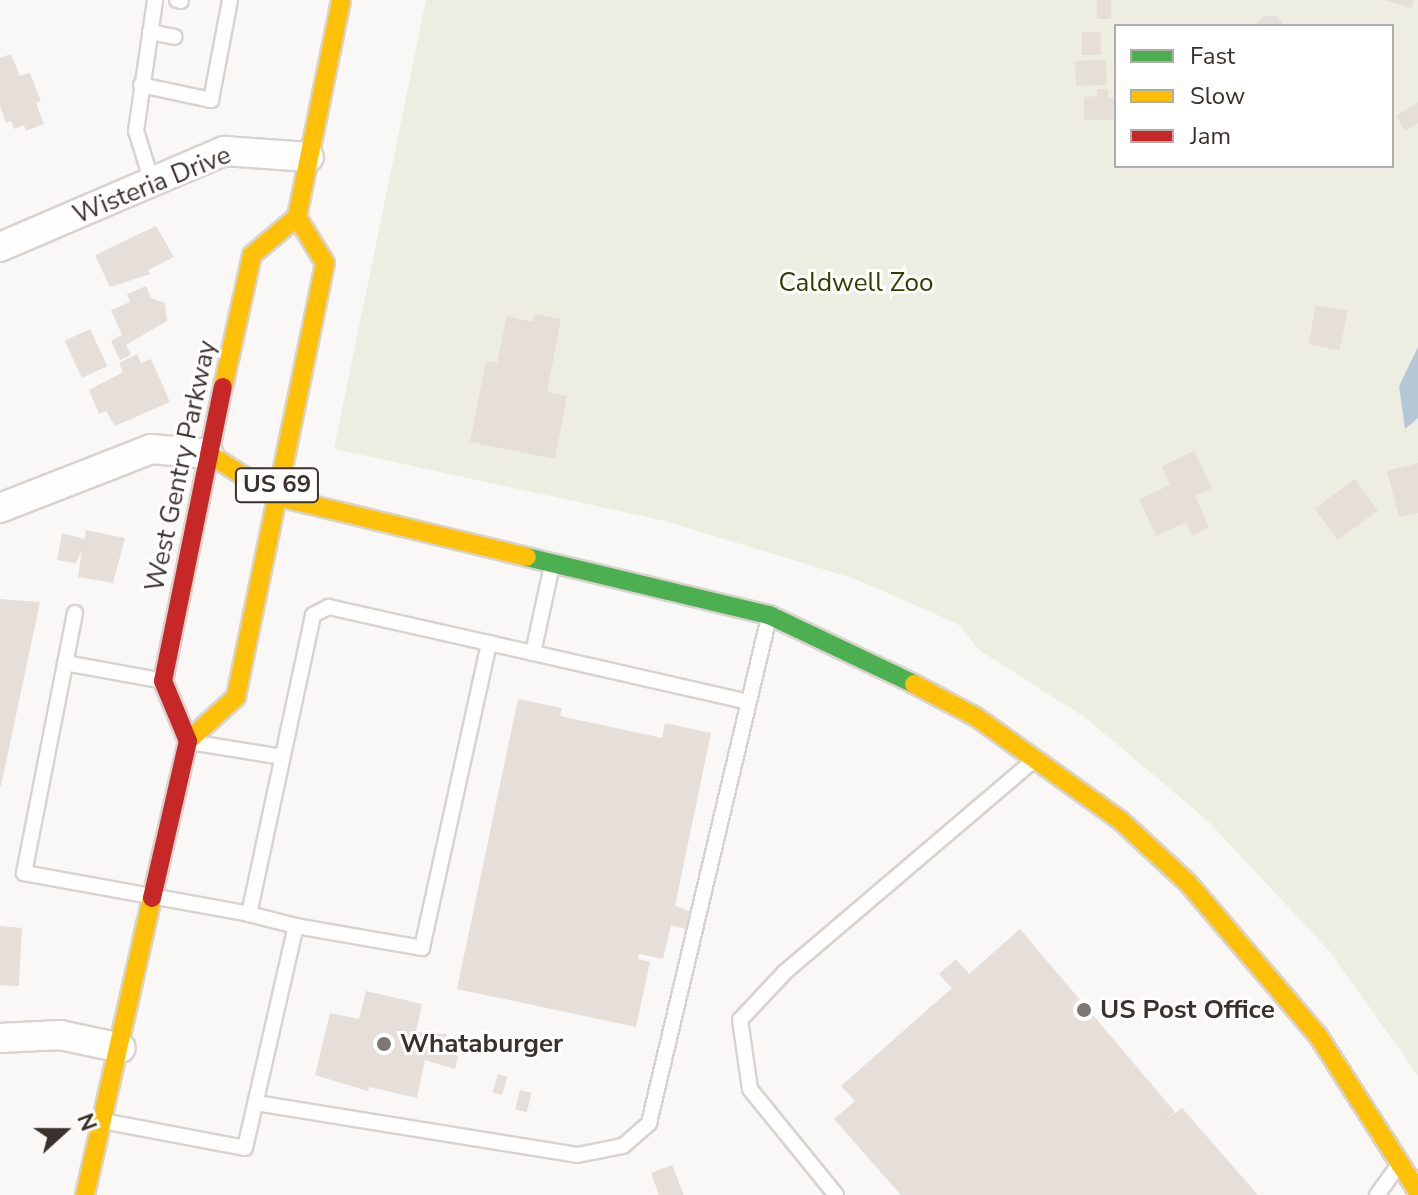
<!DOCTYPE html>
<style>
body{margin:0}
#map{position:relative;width:1418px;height:1195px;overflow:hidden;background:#faf8f6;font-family:"Nunito Sans",sans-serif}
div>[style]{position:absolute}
.green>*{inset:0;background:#edeee1}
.water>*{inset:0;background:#b5c7d7}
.building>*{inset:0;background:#e5ded9;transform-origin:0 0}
.roads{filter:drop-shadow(2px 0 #d8d3cf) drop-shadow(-2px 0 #d8d3cf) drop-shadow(0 2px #d8d3cf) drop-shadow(0 -2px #d8d3cf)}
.lane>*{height:14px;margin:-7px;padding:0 7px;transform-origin:7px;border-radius:7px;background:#fefefe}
.street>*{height:28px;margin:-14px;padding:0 14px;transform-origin:14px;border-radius:14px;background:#fefefe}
.fast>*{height:18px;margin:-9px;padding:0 9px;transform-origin:9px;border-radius:9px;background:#4caf50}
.slow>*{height:18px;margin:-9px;padding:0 9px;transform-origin:9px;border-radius:9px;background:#ffc107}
.jam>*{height:18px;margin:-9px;padding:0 9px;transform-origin:9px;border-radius:9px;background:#c62828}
.dots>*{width:22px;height:22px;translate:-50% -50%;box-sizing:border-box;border:4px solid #fff;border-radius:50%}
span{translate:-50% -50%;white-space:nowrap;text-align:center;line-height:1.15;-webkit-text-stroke:6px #fff;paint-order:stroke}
.shield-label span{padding:2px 6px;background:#fff;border:2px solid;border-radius:6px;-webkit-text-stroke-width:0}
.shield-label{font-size:24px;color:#3b312c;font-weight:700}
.street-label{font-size:26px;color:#3b312c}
.park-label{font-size:26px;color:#363a00}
.poi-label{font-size:26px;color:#3b312c;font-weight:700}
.left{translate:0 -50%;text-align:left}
.legend{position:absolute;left:1114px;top:24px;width:280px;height:144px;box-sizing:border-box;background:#fff;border:2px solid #b1adab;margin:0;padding:10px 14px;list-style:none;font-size:24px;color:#3b312c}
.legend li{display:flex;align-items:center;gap:16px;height:40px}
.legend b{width:40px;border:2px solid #b1adab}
.north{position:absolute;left:24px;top:1091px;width:80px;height:80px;-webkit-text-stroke:6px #fff;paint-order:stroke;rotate:69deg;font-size:22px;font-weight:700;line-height:32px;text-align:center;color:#3b312c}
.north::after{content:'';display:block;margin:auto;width:28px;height:36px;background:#3b312c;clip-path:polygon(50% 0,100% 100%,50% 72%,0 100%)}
</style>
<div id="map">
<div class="green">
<i style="clip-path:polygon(evenodd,426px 0,1418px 0,1418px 1076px,1331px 953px,1208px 821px,1086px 718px,979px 650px,958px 624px,855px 579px,665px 521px,334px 449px,426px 0,1116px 26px,1392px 26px,1392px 166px,1116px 166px,1116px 26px)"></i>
</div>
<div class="water">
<i style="clip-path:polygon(1418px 347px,1418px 418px,1405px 429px,1399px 386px)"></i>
</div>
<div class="building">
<i style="left:1097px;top:0;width:14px;height:19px"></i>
<i style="clip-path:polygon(1384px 0,1414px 0,1412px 8px)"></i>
<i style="clip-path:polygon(1264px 16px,1276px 16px,1285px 26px,1255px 26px)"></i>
<i style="left:1082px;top:32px;width:19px;height:23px"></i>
<i style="clip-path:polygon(11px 54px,20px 76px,30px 73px,41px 101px,36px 103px,44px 124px,26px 131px,24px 125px,14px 129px,11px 121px,6px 123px,0 106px,0 58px)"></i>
<i style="left:1106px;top:60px;width:25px;height:31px;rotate:88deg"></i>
<i style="clip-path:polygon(1097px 89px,1108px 89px,1108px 98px,1114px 98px,1114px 120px,1084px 120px,1084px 97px,1097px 96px)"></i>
<i style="clip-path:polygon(1418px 102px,1418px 123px,1405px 131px,1396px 116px)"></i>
<i style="clip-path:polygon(156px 226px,174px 257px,148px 270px,150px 274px,110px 287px,95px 255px)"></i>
<i style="clip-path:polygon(146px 286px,151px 298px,165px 303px,167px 321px,126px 345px,131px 355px,120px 360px,111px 341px,122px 335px,111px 310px,130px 302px,127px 294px)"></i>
<i style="left:1316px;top:305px;width:32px;height:40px;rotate:11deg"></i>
<i style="clip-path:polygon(534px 314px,561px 319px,547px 392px,567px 396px,555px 459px,470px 442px,486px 361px,497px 363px,507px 316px,533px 322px)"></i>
<i style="left:90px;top:329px;width:41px;height:28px;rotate:65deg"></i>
<i style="clip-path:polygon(137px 354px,141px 363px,151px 359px,170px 402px,115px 426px,106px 411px,99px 414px,89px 390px,123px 372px,119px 363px)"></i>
<i style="clip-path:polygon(1194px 451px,1212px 488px,1195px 496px,1209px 527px,1192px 536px,1186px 522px,1156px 536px,1139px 499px,1170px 485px,1162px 466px)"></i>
<i style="clip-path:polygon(1418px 463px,1418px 513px,1399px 517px,1387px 471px)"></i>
<i style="left:1355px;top:479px;width:39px;height:50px;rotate:54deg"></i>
<i style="clip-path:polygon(86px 530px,125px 538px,113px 583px,78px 577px,82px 550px,76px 563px,57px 560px,62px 533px,85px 539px)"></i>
<i style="clip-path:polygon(0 599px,40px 602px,1px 786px,0 786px)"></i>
<i style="clip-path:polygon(518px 699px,562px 708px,560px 716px,662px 738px,665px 723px,711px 733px,675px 906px,692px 912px,688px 930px,671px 925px,663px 959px,639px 954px,638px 959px,650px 962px,636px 1027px,457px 989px)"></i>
<i style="clip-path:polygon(0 926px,22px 928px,19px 986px,0 985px)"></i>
<i style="clip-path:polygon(1020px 929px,1175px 1112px,1164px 1121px,1182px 1108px,1258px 1195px,901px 1195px,834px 1119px,855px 1101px,841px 1086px,952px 988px,939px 974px,956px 959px,969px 974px)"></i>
<i style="clip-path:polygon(366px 991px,422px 1004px,416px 1032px,447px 1034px,443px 1052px,458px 1056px,455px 1069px,425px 1060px,417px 1098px,369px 1087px,368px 1091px,315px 1075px,330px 1013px,359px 1019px)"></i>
<i style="left:498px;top:1074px;width:10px;height:19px;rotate:17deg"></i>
<i style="left:520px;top:1090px;width:12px;height:20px;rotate:14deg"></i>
<i style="clip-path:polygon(672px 1165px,684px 1195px,659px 1195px,651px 1173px)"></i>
</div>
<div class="roads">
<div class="lane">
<i style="left:177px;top:0;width:4px;rotate:14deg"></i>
<i style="left:150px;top:32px;width:25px;rotate:11deg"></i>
<i style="left:141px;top:85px;width:72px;rotate:12.1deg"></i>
<i style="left:211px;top:100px;width:102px;rotate:-79.2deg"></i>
<i style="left:152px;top:182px;width:53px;rotate:-107.4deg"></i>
<i style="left:136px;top:131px;width:132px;rotate:-81.7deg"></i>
<i style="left:75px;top:613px;width:265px;rotate:101.1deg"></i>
<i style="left:24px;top:873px;width:229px;rotate:10.3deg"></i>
<i style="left:533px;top:653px;width:221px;rotate:12.8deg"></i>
<i style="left:65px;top:663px;width:96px;rotate:10.3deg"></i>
<i style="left:196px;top:743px;width:87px;rotate:9.2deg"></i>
<i style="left:296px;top:926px;width:128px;rotate:9.9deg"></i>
<i style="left:422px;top:948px;width:312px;rotate:-77.6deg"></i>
<i style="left:489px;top:643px;width:45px;rotate:12.8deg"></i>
<i style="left:533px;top:653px;width:90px;rotate:-77.8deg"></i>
<i style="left:256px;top:1103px;width:325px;rotate:9.2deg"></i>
<i style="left:577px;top:1155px;width:47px;rotate:-11.1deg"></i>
<i style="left:623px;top:1146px;width:35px;rotate:-41deg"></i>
<i style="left:649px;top:1123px;width:520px;rotate:-76.66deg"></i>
<i style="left:108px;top:1122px;width:139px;rotate:10.7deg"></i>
<i style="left:245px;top:1148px;width:228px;rotate:-77.1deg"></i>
<i style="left:296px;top:926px;width:49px;rotate:-165.7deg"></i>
<i style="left:249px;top:914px;width:306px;rotate:-77.9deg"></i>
<i style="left:313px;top:615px;width:18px;rotate:-27deg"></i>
<i style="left:329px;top:607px;width:164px;rotate:12.7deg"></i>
<i style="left:836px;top:1195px;width:136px;rotate:-129.1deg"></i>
<i style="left:750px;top:1089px;width:70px;rotate:-98.2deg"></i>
<i style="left:740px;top:1020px;width:66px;rotate:-46.8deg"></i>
<i style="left:785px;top:972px;width:324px;rotate:-40.4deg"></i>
<i style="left:1377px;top:1195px;width:36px;rotate:-54deg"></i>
</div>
<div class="street">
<i style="left:0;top:247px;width:244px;rotate:-23.2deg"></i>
<i style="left:224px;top:151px;width:85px;rotate:4deg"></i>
<i style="left:0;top:508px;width:162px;rotate:-21.3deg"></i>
<i style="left:151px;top:449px;width:58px;rotate:4.9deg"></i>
<i style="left:0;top:1038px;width:60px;rotate:-2.9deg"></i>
<i style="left:60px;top:1035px;width:62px;rotate:12deg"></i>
</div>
<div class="fast">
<i style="left:527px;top:557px;width:249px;rotate:13.5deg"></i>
<i style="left:769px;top:615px;width:161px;rotate:25.4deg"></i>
</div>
<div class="slow">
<i style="left:223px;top:387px;width:135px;rotate:-77.6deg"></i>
<i style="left:252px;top:255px;width:59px;rotate:-40.2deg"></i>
<i style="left:297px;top:217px;width:221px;rotate:-78.5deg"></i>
<i style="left:209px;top:454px;width:78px;rotate:32.5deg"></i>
<i style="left:275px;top:496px;width:259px;rotate:13.6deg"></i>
<i style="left:914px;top:684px;width:70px;rotate:28deg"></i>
<i style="left:976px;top:717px;width:177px;rotate:35.6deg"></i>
<i style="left:1120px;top:820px;width:93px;rotate:42.8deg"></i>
<i style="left:1188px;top:883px;width:202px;rotate:49.6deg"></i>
<i style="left:1319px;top:1037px;width:184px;rotate:57.4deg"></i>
<i style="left:188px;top:741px;width:65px;rotate:-42.5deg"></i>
<i style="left:236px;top:697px;width:443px;rotate:-78.4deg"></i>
<i style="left:325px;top:263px;width:54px;rotate:-121.3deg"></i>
<i style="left:85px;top:1195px;width:304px;rotate:-77.3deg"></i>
</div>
<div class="jam">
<i style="left:152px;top:898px;width:161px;rotate:-77.1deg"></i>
<i style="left:188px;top:741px;width:65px;rotate:-112.6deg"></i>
<i style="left:163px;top:681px;width:300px;rotate:-78.5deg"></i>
</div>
</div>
<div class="dots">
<i style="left:1084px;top:1010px;background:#7e7773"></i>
<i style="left:384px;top:1044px;background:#7e7773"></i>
</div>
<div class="shield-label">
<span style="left:277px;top:485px">US 69</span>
</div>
<div class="street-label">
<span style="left:152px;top:185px;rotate:-22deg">Wisteria Drive</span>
<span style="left:181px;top:466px;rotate:-78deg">West Gentry Parkway</span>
</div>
<div class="park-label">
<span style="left:856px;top:283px">Caldwell Zoo</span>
</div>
<div class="poi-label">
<span class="left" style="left:1100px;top:1010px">US Post Office</span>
<span class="left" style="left:400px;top:1044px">Whataburger</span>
</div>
<ul class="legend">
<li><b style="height:10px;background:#4caf50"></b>Fast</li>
<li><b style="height:10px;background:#ffc107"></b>Slow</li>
<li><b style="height:10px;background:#c62828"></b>Jam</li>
</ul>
<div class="north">N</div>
</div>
